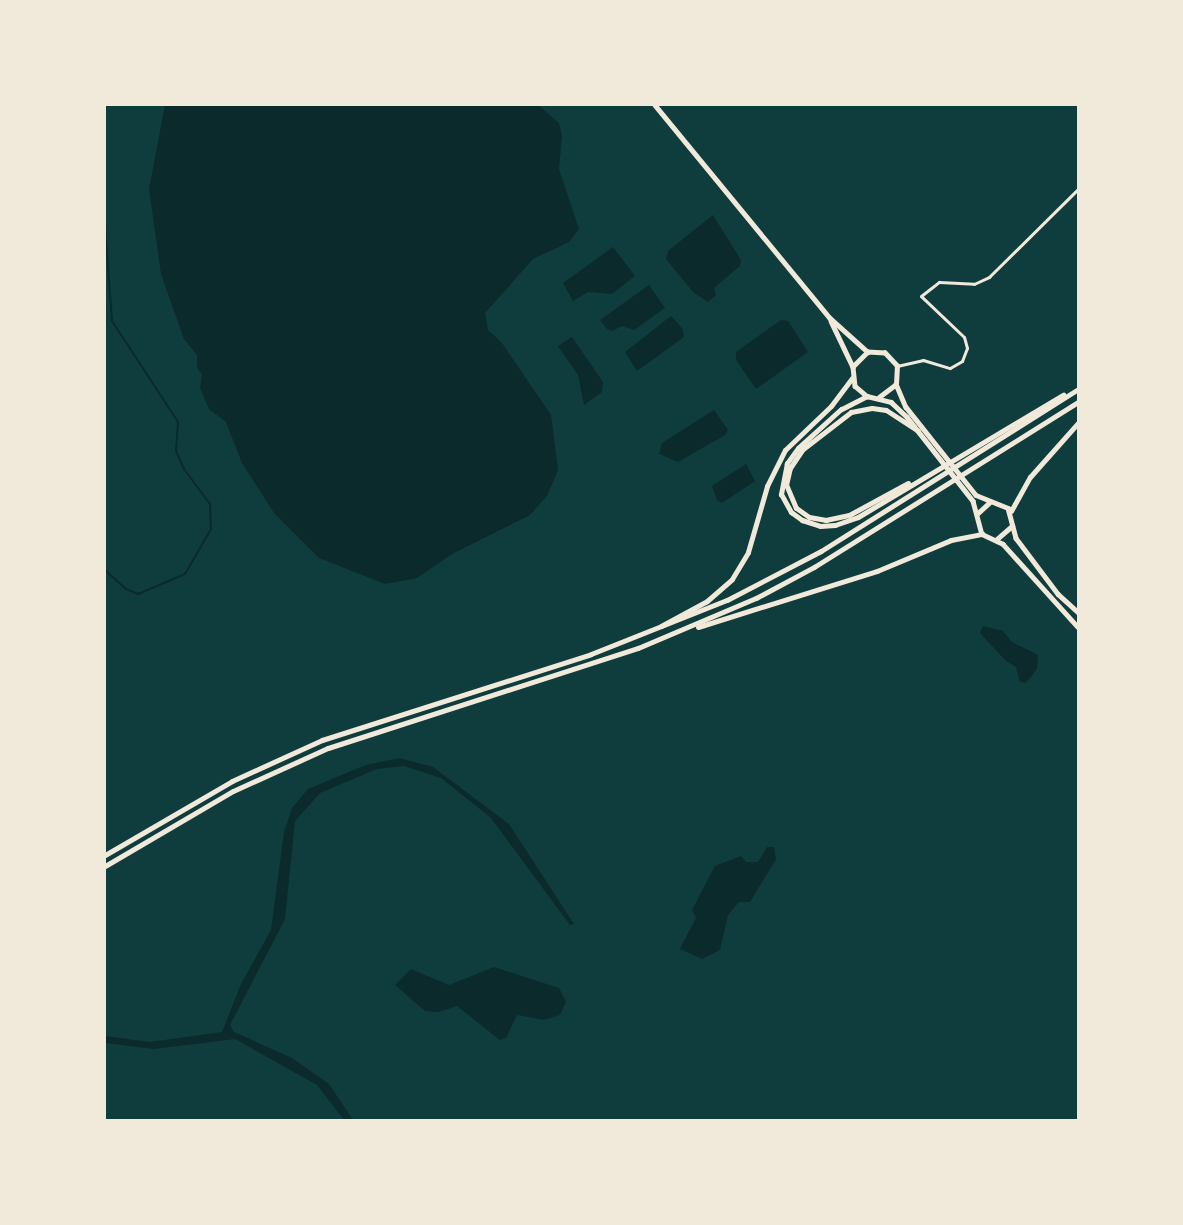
<!DOCTYPE html>
<style>
body{margin:0}
#map{position:relative;width:1183px;height:1225px;overflow:hidden;background:#0f3d3e;font-family:"IBM Plex Serif",serif}
div>[style]{position:absolute}
.water>*{inset:0;background:#0a2a2b}
.stream>*{height:2px;margin:-1px;padding:0 1px;transform-origin:1px;border-radius:1px;background:#0a2a2b}
.minor>*{height:3px;margin:-1.5px;padding:0 1.5px;transform-origin:1.5px;border-radius:1.5px;background:#f1e9da}
.secondary>*{height:4.5px;margin:-2.25px;padding:0 2.25px;transform-origin:2.25px;border-radius:2.25px;background:#f1e9da}
.primary>*{height:4.5px;margin:-2.25px;padding:0 2.25px;transform-origin:2.25px;border-radius:2.25px;background:#f1e9da}
.trunk>*{height:5px;margin:-2.5px;padding:0 2.5px;transform-origin:2.5px;border-radius:2.5px;background:#f1e9da}
span{translate:-50% -50%;white-space:nowrap;text-align:center;line-height:1.15;-webkit-text-stroke:5px #f1e9da;paint-order:stroke}
.frame{position:absolute;inset:0;border:106px solid #f1e9da;pointer-events:none}
</style>
<div id="map">
<div class="water">
<i style="clip-path:polygon(165px 105px,538px 105px,559px 123px,562px 136px,559px 169px,579px 229px,569px 242px,533px 259px,485px 313px,488px 330px,502px 343px,551px 415px,558px 470px,547px 496px,530px 515px,452px 554px,417px 578px,385px 584px,319px 558px,274px 513px,242px 463px,226px 422px,209px 409px,200px 388px,202px 374px,197px 368px,197px 355px,184px 339px,161px 274px,149px 189px)"></i>
<i style="clip-path:polygon(713px 215px,741px 260px,740px 266px,714px 288px,716px 295px,708px 302px,693px 292px,666px 259px,668px 251px)"></i>
<i style="clip-path:polygon(613px 247px,635px 276px,612px 294px,588px 292px,573px 301px,563px 283px)"></i>
<i style="clip-path:polygon(649px 285px,665px 308px,634px 330px,622px 326px,612px 331px,607px 329px,600px 320px)"></i>
<i style="clip-path:polygon(671px 316px,682px 328px,684px 337px,637px 371px,625px 352px)"></i>
<i style="clip-path:polygon(781px 320px,788px 321px,808px 352px,756px 389px,736px 360px,736px 352px)"></i>
<i style="clip-path:polygon(572px 337px,603px 382px,602px 392px,584px 405px,578px 375px,558px 346px)"></i>
<i style="clip-path:polygon(714px 410px,728px 430px,725px 435px,678px 462px,659px 454px,662px 443px)"></i>
<i style="clip-path:polygon(746px 464px,755px 481px,722px 503px,717px 500px,712px 486px)"></i>
<i style="clip-path:polygon(983px 626px,1003px 631px,1012px 642px,1038px 655px,1037px 669px,1026px 683px,1020px 682px,1016px 667px,1005px 660px,980px 633px)"></i>
<i style="clip-path:polygon(399px 758px,433px 767px,509px 824px,574px 924px,570px 925px,491px 818px,441px 778px,404px 766px,377px 769px,320px 793px,295px 821px,285px 919px,230px 1025px,234px 1032px,292px 1058px,329px 1084px,353px 1120px,344px 1120px,317px 1085px,235px 1039px,154px 1049px,105px 1043px,105px 1036px,150px 1042px,222px 1032px,241px 984px,271px 930px,284px 832px,292px 808px,308px 789px,366px 765px)"></i>
<i style="clip-path:polygon(767px 847px,774px 847px,776px 859px,750px 902px,739px 902px,728px 915px,720px 950px,702px 959px,680px 949px,696px 918px,692px 910px,715px 866px,741px 856px,746px 862px,758px 862px)"></i>
<i style="clip-path:polygon(494px 967px,559px 988px,566px 1002px,560px 1015px,544px 1020px,517px 1015px,506px 1038px,500px 1040px,457px 1006px,439px 1012px,425px 1011px,395px 985px,411px 969px,449px 985px)"></i>
</div>
<div class="stream">
<i style="left:105px;top:225px;width:96px;rotate:85.8deg"></i>
<i style="left:112px;top:321px;width:121px;rotate:56.8deg"></i>
<i style="left:178px;top:422px;width:29px;rotate:94deg"></i>
<i style="left:176px;top:451px;width:20px;rotate:66deg"></i>
<i style="left:184px;top:469px;width:44px;rotate:53.4deg"></i>
<i style="left:210px;top:504px;width:25px;rotate:88deg"></i>
<i style="left:211px;top:529px;width:52px;rotate:120deg"></i>
<i style="left:185px;top:574px;width:51px;rotate:156.9deg"></i>
<i style="left:138px;top:594px;width:13px;rotate:-157deg"></i>
<i style="left:126px;top:589px;width:28px;rotate:-138deg"></i>
</div>
<div class="minor">
<i style="left:897px;top:366px;width:27px;rotate:-13deg"></i>
<i style="left:923px;top:360px;width:28px;rotate:17deg"></i>
<i style="left:950px;top:368px;width:14px;rotate:-30deg"></i>
<i style="left:962px;top:361px;width:14px;rotate:-69deg"></i>
<i style="left:967px;top:348px;width:11px;rotate:-105deg"></i>
<i style="left:964px;top:337px;width:59px;rotate:-136.4deg"></i>
<i style="left:921px;top:296px;width:23px;rotate:-38deg"></i>
<i style="left:939px;top:282px;width:35px;rotate:3deg"></i>
<i style="left:974px;top:284px;width:17px;rotate:-25deg"></i>
<i style="left:989px;top:277px;width:125px;rotate:-44.7deg"></i>
</div>
<div class="secondary">
<i style="left:655px;top:105px;width:276px;rotate:50.6deg"></i>
<i style="left:830px;top:318px;width:51px;rotate:41.8deg"></i>
<i style="left:831px;top:321px;width:51px;rotate:64.4deg"></i>
</div>
<div class="primary">
<i style="left:896px;top:384px;width:25px;rotate:67deg"></i>
<i style="left:906px;top:407px;width:112px;rotate:51.5deg"></i>
<i style="left:976px;top:495px;width:35px;rotate:22deg"></i>
<i style="left:1008px;top:508px;width:31px;rotate:75deg"></i>
<i style="left:1016px;top:538px;width:70px;rotate:53.1deg"></i>
<i style="left:1058px;top:594px;width:27px;rotate:42deg"></i>
<i style="left:879px;top:397px;width:21px;rotate:-37deg"></i>
<i style="left:896px;top:384px;width:18px;rotate:-87deg"></i>
<i style="left:897px;top:366px;width:18px;rotate:-133deg"></i>
<i style="left:885px;top:353px;width:17px;rotate:-177deg"></i>
<i style="left:868px;top:352px;width:21px;rotate:135deg"></i>
<i style="left:853px;top:367px;width:19px;rotate:84deg"></i>
<i style="left:855px;top:386px;width:16px;rotate:40deg"></i>
<i style="left:867px;top:396px;width:25px;rotate:14deg"></i>
<i style="left:891px;top:402px;width:22px;rotate:43deg"></i>
<i style="left:907px;top:417px;width:107px;rotate:51.8deg"></i>
<i style="left:973px;top:501px;width:34px;rotate:75deg"></i>
<i style="left:982px;top:534px;width:23px;rotate:25deg"></i>
<i style="left:1003px;top:544px;width:112px;rotate:47.9deg"></i>
<i style="left:977px;top:514px;width:18px;rotate:-43deg"></i>
<i style="left:997px;top:539px;width:20px;rotate:-41deg"></i>
</div>
<div class="trunk">
<i style="left:867px;top:396px;width:29px;rotate:153deg"></i>
<i style="left:841px;top:409px;width:58px;rotate:137.8deg"></i>
<i style="left:798px;top:448px;width:19px;rotate:126deg"></i>
<i style="left:787px;top:463px;width:32px;rotate:101deg"></i>
<i style="left:781px;top:494px;width:21px;rotate:61deg"></i>
<i style="left:791px;top:512px;width:14px;rotate:36deg"></i>
<i style="left:802px;top:520px;width:19px;rotate:18deg"></i>
<i style="left:820px;top:526px;width:15px;rotate:-4deg"></i>
<i style="left:835px;top:525px;width:24px;rotate:-19deg"></i>
<i style="left:858px;top:517px;width:239px;rotate:-30.8deg"></i>
<i style="left:908px;top:483px;width:67px;rotate:151.5deg"></i>
<i style="left:849px;top:515px;width:24px;rotate:168deg"></i>
<i style="left:826px;top:520px;width:17px;rotate:-170deg"></i>
<i style="left:809px;top:517px;width:16px;rotate:-145deg"></i>
<i style="left:796px;top:508px;width:25px;rotate:-113deg"></i>
<i style="left:786px;top:485px;width:17px;rotate:-77deg"></i>
<i style="left:790px;top:468px;width:23px;rotate:-56deg"></i>
<i style="left:803px;top:449px;width:61px;rotate:-37.6deg"></i>
<i style="left:851px;top:412px;width:21px;rotate:-11deg"></i>
<i style="left:872px;top:408px;width:14px;rotate:8deg"></i>
<i style="left:886px;top:410px;width:38px;rotate:33deg"></i>
<i style="left:1011px;top:511px;width:39px;rotate:-61deg"></i>
<i style="left:1030px;top:477px;width:72px;rotate:-48.4deg"></i>
<i style="left:661px;top:626px;width:52px;rotate:-28.5deg"></i>
<i style="left:707px;top:601px;width:33px;rotate:-41deg"></i>
<i style="left:732px;top:579px;width:31px;rotate:-59deg"></i>
<i style="left:748px;top:552px;width:69px;rotate:-73.9deg"></i>
<i style="left:767px;top:486px;width:40px;rotate:-63.4deg"></i>
<i style="left:785px;top:450px;width:64px;rotate:-43.7deg"></i>
<i style="left:831px;top:406px;width:35px;rotate:-53deg"></i>
<i style="left:698px;top:627px;width:188px;rotate:-17.4deg"></i>
<i style="left:877px;top:571px;width:80px;rotate:-22.7deg"></i>
<i style="left:951px;top:540px;width:32px;rotate:-11deg"></i>
<i style="left:105px;top:855px;width:147px;rotate:-30.2deg"></i>
<i style="left:232px;top:781px;width:99px;rotate:-24.5deg"></i>
<i style="left:322px;top:740px;width:282px;rotate:-17.7deg"></i>
<i style="left:591px;top:654px;width:146px;rotate:-21.7deg"></i>
<i style="left:727px;top:600px;width:106px;rotate:-27.5deg"></i>
<i style="left:821px;top:551px;width:304px;rotate:-32.2deg"></i>
<i style="left:105px;top:866px;width:148px;rotate:-30.4deg"></i>
<i style="left:233px;top:791px;width:104px;rotate:-24.4deg"></i>
<i style="left:328px;top:748px;width:326px;rotate:-17.9deg"></i>
<i style="left:638px;top:648px;width:128px;rotate:-23deg"></i>
<i style="left:756px;top:598px;width:66px;rotate:-28.1deg"></i>
<i style="left:814px;top:567px;width:311px;rotate:-32deg"></i>
</div>
<div class="frame"></div>
</div>
